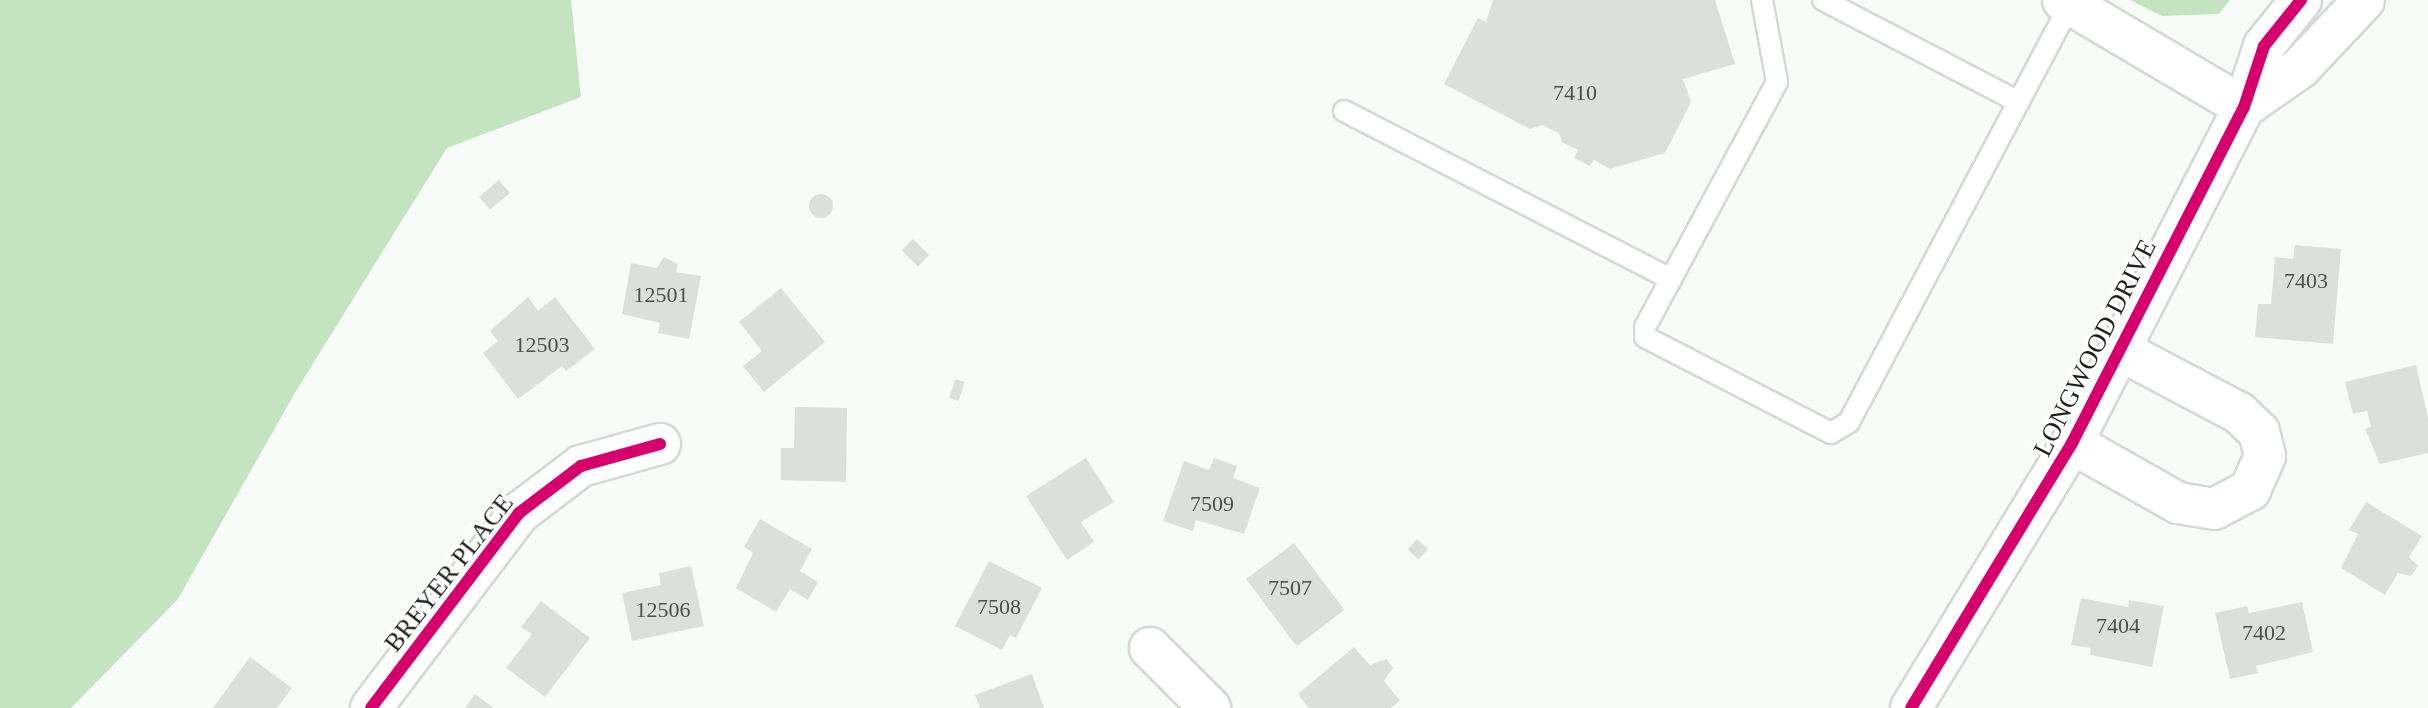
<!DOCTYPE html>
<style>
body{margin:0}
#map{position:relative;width:2428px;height:708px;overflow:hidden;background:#f8fcf8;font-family:Georgia,serif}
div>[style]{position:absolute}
.forest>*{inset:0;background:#c4e3c0}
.building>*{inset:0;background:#dce0db;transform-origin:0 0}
.round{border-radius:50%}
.roads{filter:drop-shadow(2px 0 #d5d9d5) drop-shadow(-2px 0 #d5d9d5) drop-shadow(0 2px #d5d9d5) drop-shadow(0 -2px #d5d9d5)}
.lane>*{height:20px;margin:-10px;padding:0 10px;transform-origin:10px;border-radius:10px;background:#fefffe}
.street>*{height:40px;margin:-20px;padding:0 20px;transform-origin:20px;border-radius:20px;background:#fefffe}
.cycleway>*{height:12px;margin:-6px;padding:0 6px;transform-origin:6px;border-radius:6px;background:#d6006c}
span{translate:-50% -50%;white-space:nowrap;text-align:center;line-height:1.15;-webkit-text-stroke:6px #fff;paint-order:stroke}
.number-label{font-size:22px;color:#4b504b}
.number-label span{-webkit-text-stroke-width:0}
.street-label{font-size:26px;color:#1b201b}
</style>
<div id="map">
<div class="forest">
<i style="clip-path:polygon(0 0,571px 0,581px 97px,447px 148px,296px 391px,178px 599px,71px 708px,0 708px)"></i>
<i style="clip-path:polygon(2130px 0,2230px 0,2219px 14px,2162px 16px)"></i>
</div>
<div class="building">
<i style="clip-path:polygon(1493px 0,1715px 0,1735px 64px,1683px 79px,1691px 102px,1665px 153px,1610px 169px,1594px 160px,1590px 166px,1574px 158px,1578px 150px,1562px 142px,1559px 133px,1542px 125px,1530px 129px,1444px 84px,1478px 18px,1486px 22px)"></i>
<i style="left:499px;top:180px;width:17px;height:26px;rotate:50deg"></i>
<i class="round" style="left:809px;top:194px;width:24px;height:24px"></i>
<i style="left:913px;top:239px;width:23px;height:16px;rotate:45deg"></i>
<i style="clip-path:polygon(2295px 245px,2341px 249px,2333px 344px,2255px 337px,2258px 304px,2271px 304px,2275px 257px,2293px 259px)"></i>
<i style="clip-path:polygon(664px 257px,678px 264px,676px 272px,701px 276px,689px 339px,658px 333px,660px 323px,622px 314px,631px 263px,657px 268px)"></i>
<i style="clip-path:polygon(781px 288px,825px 342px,764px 392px,743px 366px,762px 351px,739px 322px)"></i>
<i style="clip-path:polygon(528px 297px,538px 311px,555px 297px,595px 349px,566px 371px,562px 366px,518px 399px,483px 353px,498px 341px,490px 331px)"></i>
<i style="clip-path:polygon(2416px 365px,2428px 418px,2428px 453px,2380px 464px,2365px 429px,2371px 427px,2367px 411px,2353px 414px,2345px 382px)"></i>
<i style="left:955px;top:379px;width:10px;height:20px;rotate:17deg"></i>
<i style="clip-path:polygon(795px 407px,847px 408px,846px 482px,781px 480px,781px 448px,794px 448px)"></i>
<i style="clip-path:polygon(1086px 458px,1114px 502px,1081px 522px,1094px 542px,1067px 560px,1026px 496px)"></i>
<i style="clip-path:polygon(1214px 458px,1237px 466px,1233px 478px,1260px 488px,1244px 534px,1196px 520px,1193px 531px,1163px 521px,1184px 461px,1209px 470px)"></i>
<i style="clip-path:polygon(2366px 502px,2422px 536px,2409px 557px,2418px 566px,2411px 576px,2398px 573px,2385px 595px,2341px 568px,2358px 534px,2349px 530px)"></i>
<i style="clip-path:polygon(760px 519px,812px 549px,800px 571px,818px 582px,808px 600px,790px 589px,776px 612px,736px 588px,753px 553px,744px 547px)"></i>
<i style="left:1417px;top:539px;width:15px;height:14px;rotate:42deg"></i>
<i style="left:1294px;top:543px;width:84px;height:60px;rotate:53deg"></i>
<i style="clip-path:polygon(989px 561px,1042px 588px,1016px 638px,1010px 635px,1002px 650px,955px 626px)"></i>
<i style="clip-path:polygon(691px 566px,704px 626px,632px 641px,622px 593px,661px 585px,659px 573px)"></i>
<i style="clip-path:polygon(2081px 598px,2128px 607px,2129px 600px,2164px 606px,2152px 667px,2090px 655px,2091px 648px,2071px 645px)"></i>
<i style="clip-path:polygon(541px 601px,590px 638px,545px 697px,506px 668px,532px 634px,521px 627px)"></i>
<i style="clip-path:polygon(2302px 602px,2313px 652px,2256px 666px,2258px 673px,2230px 679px,2215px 613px,2247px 606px,2249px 613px)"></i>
<i style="clip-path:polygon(1354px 647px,1370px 665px,1386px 659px,1393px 668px,1384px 681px,1400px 701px,1391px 708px,1309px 708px,1298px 694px)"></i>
<i style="clip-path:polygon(250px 657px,292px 688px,277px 708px,213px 708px)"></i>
<i style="clip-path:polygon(1032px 674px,1044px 708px,980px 708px,975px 695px)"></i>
<i style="clip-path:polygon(475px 694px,494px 708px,465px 708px)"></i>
</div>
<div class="roads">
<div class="lane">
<i style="left:1762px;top:0;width:83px;rotate:79.6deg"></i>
<i style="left:1777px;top:82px;width:278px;rotate:118.3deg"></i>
<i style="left:1645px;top:327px;width:10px;rotate:90deg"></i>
<i style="left:1645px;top:337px;width:209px;rotate:27.3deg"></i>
<i style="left:1831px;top:433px;width:21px;rotate:-31deg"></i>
<i style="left:1849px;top:422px;width:473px;rotate:-62.1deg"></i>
<i style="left:1823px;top:0;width:221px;rotate:27.5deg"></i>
<i style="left:1344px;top:111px;width:368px;rotate:27.2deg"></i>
</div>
<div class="street">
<i style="left:2063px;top:0;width:210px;rotate:30.6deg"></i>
<i style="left:2244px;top:107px;width:68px;rotate:-34.9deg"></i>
<i style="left:2300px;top:68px;width:93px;rotate:-46.7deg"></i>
<i style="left:2072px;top:443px;width:122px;rotate:29.5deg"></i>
<i style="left:2178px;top:503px;width:36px;rotate:9deg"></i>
<i style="left:2214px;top:509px;width:41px;rotate:-27.8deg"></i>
<i style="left:2250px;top:490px;width:37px;rotate:-66deg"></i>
<i style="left:2265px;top:456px;width:25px;rotate:-104deg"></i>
<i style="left:2259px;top:432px;width:28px;rotate:-136deg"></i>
<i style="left:2239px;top:413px;width:135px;rotate:-152.1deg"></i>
<i style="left:1150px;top:648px;width:85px;rotate:45deg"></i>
<i style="left:371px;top:708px;width:245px;rotate:-52.8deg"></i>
<i style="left:519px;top:513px;width:78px;rotate:-37.2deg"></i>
<i style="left:581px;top:466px;width:82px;rotate:-15.6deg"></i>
<i style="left:1911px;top:708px;width:310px;rotate:-58.7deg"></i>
<i style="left:2072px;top:443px;width:377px;rotate:-62.9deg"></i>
<i style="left:2244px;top:107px;width:64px;rotate:-71.8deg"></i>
<i style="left:2264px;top:46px;width:59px;rotate:-51.2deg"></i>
</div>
</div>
<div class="cycleway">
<i style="left:371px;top:708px;width:245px;rotate:-52.8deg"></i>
<i style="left:519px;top:513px;width:78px;rotate:-37.2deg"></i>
<i style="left:581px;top:466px;width:82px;rotate:-15.6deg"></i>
<i style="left:1911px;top:708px;width:310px;rotate:-58.7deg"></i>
<i style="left:2072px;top:443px;width:377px;rotate:-62.9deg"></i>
<i style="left:2244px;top:107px;width:64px;rotate:-71.8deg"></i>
<i style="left:2264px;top:46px;width:59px;rotate:-51.2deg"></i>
</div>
<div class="number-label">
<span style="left:1575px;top:93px">7410</span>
<span style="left:2306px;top:281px">7403</span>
<span style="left:661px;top:295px">12501</span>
<span style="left:542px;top:345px">12503</span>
<span style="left:1212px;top:504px">7509</span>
<span style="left:1290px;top:588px">7507</span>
<span style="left:999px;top:607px">7508</span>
<span style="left:663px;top:610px">12506</span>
<span style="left:2118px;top:626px">7404</span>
<span style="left:2264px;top:633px">7402</span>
</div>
<div class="street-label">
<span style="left:2095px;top:348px;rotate:-63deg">LONGWOOD DRIVE</span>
<span style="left:449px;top:573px;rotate:-52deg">BREYER PLACE</span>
</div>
</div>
